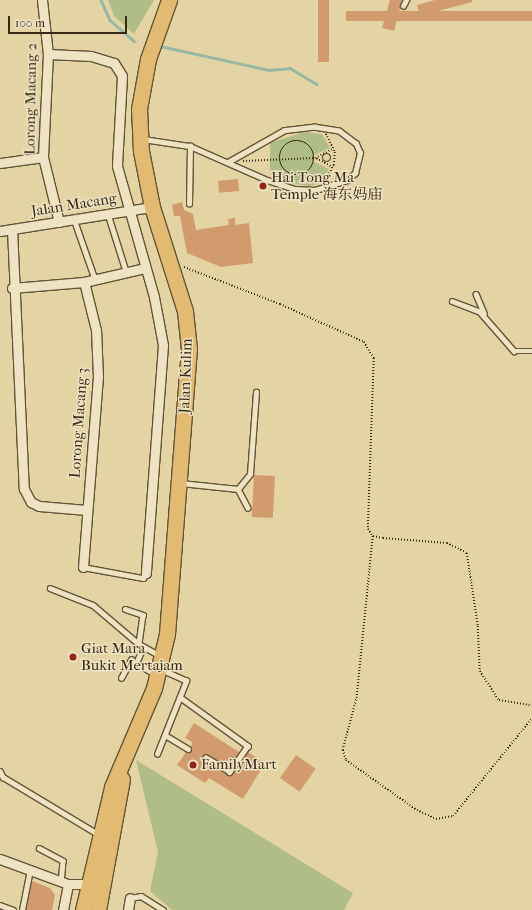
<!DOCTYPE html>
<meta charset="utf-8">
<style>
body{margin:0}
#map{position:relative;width:532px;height:910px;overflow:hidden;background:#e5d4a3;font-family:"IM FELL French Canon","Noto Serif SC",serif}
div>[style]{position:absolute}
.green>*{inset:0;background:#b1bd88}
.stream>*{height:2.5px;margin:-1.25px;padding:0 1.25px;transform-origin:1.25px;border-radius:1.25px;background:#96b8a4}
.building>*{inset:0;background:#d19b6e;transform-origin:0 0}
.path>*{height:1.5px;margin-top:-0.75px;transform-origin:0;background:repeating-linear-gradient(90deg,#382915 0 1px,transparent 0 3px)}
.path>.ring{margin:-0.75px;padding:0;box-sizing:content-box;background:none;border:1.5px solid #382915;border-radius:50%}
.roads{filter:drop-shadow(1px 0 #635438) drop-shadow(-1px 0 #635438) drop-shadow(0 1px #635438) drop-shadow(0 -1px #635438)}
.service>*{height:4.5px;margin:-2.25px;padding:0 2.25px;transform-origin:2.25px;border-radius:2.25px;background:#eee3c3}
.minor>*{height:9px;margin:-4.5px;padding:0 4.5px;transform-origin:4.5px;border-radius:4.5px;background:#eee3c3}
.primary>*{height:15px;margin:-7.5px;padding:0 7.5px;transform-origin:7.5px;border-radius:7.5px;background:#e2ba72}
.dots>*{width:11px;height:11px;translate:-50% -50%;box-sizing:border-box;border:2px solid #eee3c3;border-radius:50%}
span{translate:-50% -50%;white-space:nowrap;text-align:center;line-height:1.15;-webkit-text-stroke:3px #eee3c3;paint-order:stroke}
.street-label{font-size:15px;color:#382915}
.poi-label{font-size:15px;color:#382915}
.left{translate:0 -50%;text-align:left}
.scale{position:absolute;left:8px;top:16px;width:119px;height:18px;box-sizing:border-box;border:2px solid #382915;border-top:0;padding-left:5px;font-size:12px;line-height:14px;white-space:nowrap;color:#382915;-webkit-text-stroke:3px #eee3c3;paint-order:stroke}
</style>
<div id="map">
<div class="green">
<i style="clip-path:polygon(108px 0,154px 0,134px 34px,114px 16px)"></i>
<i style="clip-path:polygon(304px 132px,322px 134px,330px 148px,314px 155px,314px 162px,329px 169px,321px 183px,310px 186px,288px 183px,270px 174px,270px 143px)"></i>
<i style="clip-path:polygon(136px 760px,353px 893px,344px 910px,172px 910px,150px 891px,158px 852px)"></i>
</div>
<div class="stream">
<i style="left:101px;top:0;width:22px;rotate:66deg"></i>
<i style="left:110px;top:20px;width:32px;rotate:41deg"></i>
<i style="left:160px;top:46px;width:112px;rotate:12.4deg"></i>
<i style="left:269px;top:70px;width:21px;rotate:-5deg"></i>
<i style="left:290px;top:68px;width:31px;rotate:31deg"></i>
</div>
<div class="building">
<i style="left:318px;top:0;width:11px;height:62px"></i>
<i style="clip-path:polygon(390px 0,402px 0,394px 31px,382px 28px)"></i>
<i style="clip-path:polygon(435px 0,472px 0,472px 2px,420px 16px,417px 5px)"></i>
<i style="left:532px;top:11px;width:10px;height:186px;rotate:90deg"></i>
<i style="left:238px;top:179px;width:12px;height:20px;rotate:85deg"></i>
<i style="clip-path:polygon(182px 202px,184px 210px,193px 214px,196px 230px,229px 225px,228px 219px,235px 218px,235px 225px,249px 223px,253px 263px,221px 267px,187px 253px,180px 216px,174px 216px,172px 205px)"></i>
<i style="left:254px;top:475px;width:21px;height:42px;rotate:3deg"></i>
<i style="clip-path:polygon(194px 723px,239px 752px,229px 767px,208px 755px,203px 756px,204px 761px,228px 775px,233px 774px,248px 752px,265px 763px,243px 799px,209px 778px,205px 783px,177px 765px,186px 752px,191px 751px,192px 742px,185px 738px)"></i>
<i style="left:296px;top:755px;width:24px;height:28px;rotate:35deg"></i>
<i style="clip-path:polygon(32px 881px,50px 888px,55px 895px,52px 910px,26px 910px)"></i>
</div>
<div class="path">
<i style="left:326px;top:134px;width:20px;rotate:63deg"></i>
<i style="left:335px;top:152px;width:13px;rotate:94deg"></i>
<i style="left:334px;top:165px;width:17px;rotate:118deg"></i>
<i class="ring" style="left:280px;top:141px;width:32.5px;height:32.5px"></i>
<i class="ring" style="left:323px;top:154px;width:6.5px;height:6.5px"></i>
<i style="left:243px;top:161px;width:72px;rotate:-2.4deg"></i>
<i style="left:333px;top:168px;width:21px;rotate:-151deg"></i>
<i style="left:315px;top:158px;width:20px;rotate:-27deg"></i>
<i style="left:184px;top:267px;width:103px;rotate:21.1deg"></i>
<i style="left:280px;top:304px;width:92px;rotate:24.3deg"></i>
<i style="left:364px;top:342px;width:19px;rotate:58deg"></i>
<i style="left:374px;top:358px;width:171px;rotate:92deg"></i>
<i style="left:368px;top:529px;width:9px;rotate:54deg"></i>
<i style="left:373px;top:536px;width:10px;rotate:11deg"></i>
<i style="left:383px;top:538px;width:64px;rotate:4.5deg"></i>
<i style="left:447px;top:543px;width:22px;rotate:27deg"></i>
<i style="left:467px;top:553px;width:74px;rotate:81.4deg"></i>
<i style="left:478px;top:626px;width:45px;rotate:87.5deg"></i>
<i style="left:480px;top:671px;width:35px;rotate:57deg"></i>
<i style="left:499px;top:700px;width:33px;rotate:9deg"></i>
<i style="left:373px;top:536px;width:162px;rotate:95.7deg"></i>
<i style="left:357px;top:697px;width:55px;rotate:104.8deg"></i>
<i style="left:343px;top:750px;width:10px;rotate:73deg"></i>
<i style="left:346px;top:760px;width:87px;rotate:35.2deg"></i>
<i style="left:417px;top:810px;width:21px;rotate:25deg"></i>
<i style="left:436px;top:819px;width:17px;rotate:-10deg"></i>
<i style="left:453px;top:816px;width:126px;rotate:-51.1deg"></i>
</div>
<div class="roads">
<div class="service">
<i style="left:403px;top:6px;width:7px;rotate:-63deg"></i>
<i style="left:143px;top:139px;width:48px;rotate:8.5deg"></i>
<i style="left:190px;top:146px;width:84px;rotate:23.8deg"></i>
<i style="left:267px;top:180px;width:29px;rotate:18deg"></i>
<i style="left:295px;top:189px;width:20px;rotate:3deg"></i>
<i style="left:315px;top:190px;width:34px;rotate:-17deg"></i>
<i style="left:347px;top:180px;width:11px;rotate:-41deg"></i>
<i style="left:355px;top:173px;width:21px;rotate:-76deg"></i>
<i style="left:360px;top:153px;width:10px;rotate:-114deg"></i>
<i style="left:356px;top:144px;width:21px;rotate:-143deg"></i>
<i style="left:339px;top:131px;width:24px;rotate:-171deg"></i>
<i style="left:315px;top:127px;width:31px;rotate:173deg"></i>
<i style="left:284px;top:131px;width:63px;rotate:150.6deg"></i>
<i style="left:189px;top:204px;width:58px;rotate:-89deg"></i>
<i style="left:108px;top:214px;width:60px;rotate:72.5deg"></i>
<i style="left:74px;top:219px;width:64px;rotate:70.7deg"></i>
<i style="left:476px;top:294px;width:21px;rotate:67deg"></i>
<i style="left:452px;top:301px;width:30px;rotate:21deg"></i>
<i style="left:480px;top:312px;width:52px;rotate:48.9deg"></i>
<i style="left:514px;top:351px;width:18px"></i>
<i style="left:181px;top:483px;width:57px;rotate:6deg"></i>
<i style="left:238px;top:489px;width:21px;rotate:62deg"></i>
<i style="left:238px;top:489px;width:19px;rotate:-51deg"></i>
<i style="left:250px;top:474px;width:82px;rotate:-85.8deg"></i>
<i style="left:83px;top:567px;width:61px;rotate:10.4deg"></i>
<i style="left:143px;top:578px;width:6px;rotate:-59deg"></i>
<i style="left:50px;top:588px;width:46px;rotate:21.6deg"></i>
<i style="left:93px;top:605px;width:60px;rotate:40.3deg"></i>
<i style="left:125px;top:609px;width:19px;rotate:18deg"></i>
<i style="left:143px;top:615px;width:29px;rotate:98deg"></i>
<i style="left:139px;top:644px;width:23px;rotate:29deg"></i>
<i style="left:137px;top:661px;width:13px;rotate:-67deg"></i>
<i style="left:121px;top:678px;width:21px;rotate:-61deg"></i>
<i style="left:131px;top:660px;width:28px;rotate:30deg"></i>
<i style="left:180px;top:697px;width:84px;rotate:35.8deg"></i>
<i style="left:248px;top:746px;width:32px;rotate:125deg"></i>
<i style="left:230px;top:772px;width:28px;rotate:-150deg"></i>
<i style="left:165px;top:735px;width:27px;rotate:31deg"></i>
<i style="left:157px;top:754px;width:79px;rotate:-68.3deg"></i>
<i style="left:186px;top:681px;width:27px;rotate:-156deg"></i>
<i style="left:0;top:771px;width:7px;rotate:63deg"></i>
<i style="left:3px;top:777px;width:111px;rotate:31deg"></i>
<i style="left:39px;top:848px;width:27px;rotate:28deg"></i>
<i style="left:63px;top:861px;width:21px;rotate:95deg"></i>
<i style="left:130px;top:898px;width:11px;rotate:-10deg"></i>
<i style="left:141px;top:896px;width:26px;rotate:32deg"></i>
<i style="left:0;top:905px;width:14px;rotate:21deg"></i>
<i style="left:22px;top:910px;width:41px;rotate:-78.7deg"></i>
</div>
<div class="minor">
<i style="left:42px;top:0;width:54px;rotate:83.7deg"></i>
<i style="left:48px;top:54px;width:103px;rotate:92.8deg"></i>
<i style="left:43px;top:157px;width:67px;rotate:76.2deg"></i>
<i style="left:48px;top:54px;width:43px;rotate:2.7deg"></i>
<i style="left:91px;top:56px;width:24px;rotate:17deg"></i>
<i style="left:114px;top:63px;width:15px;rotate:58deg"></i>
<i style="left:122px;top:76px;width:90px;rotate:93.2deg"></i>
<i style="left:117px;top:166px;width:136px;rotate:74.2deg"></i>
<i style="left:154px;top:297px;width:49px;rotate:79.4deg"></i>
<i style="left:163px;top:345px;width:229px;rotate:94.3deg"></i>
<i style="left:0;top:163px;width:43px;rotate:-7.9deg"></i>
<i style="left:12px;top:229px;width:260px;rotate:87.4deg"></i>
<i style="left:24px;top:489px;width:15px;rotate:62deg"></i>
<i style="left:31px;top:502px;width:9px;rotate:27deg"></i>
<i style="left:39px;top:506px;width:48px;rotate:4.8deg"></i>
<i style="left:0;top:231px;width:154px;rotate:-9deg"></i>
<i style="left:12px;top:288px;width:72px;rotate:-4.8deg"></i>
<i style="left:84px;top:282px;width:63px;rotate:-12.9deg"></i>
<i style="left:83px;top:567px;width:191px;rotate:-85.5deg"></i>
<i style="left:98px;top:377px;width:47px;rotate:-92.4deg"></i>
<i style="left:96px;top:330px;width:49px;rotate:-104deg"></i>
<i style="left:0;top:859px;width:72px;rotate:20.2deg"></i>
<i style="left:68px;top:884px;width:19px"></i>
<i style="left:63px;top:910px;width:26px;rotate:-79deg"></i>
<i style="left:128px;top:910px;width:12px;rotate:-81deg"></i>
</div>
<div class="primary">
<i style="left:83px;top:910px;width:126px;rotate:-76.7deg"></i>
<i style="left:112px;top:787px;width:108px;rotate:-67deg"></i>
<i style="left:154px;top:688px;width:56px;rotate:-76.5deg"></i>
<i style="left:167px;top:634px;width:286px;rotate:-85.6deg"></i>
<i style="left:189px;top:349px;width:38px;rotate:-96deg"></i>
<i style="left:185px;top:311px;width:109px;rotate:-107.6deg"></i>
<i style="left:152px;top:207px;width:57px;rotate:-101.1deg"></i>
<i style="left:141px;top:151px;width:42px;rotate:-92.7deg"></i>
<i style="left:139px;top:109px;width:51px;rotate:-79.8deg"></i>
<i style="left:148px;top:59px;width:63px;rotate:-70.4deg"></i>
<i style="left:98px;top:910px;width:133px;rotate:-79.6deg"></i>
</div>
</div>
<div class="dots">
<i style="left:263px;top:186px;background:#8f2418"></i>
<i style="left:73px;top:657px;background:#8f2418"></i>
<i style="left:193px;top:765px;background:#8f2418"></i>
</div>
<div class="street-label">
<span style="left:31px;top:99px;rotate:-89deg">Lorong Macang 2</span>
<span style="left:74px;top:205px;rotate:-9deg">Jalan Macang</span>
<span style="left:186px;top:376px;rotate:-88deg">Jalan Kulim</span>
<span style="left:79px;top:423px;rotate:-86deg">Lorong Macang 3</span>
</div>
<div class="poi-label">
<span class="left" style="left:271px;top:186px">Hai Tong Ma<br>Temple 海东妈庙</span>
<span class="left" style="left:81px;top:657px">Giat Mara<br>Bukit Mertajam</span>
<span class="left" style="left:201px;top:765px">FamilyMart</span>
</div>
<div class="scale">100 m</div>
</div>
